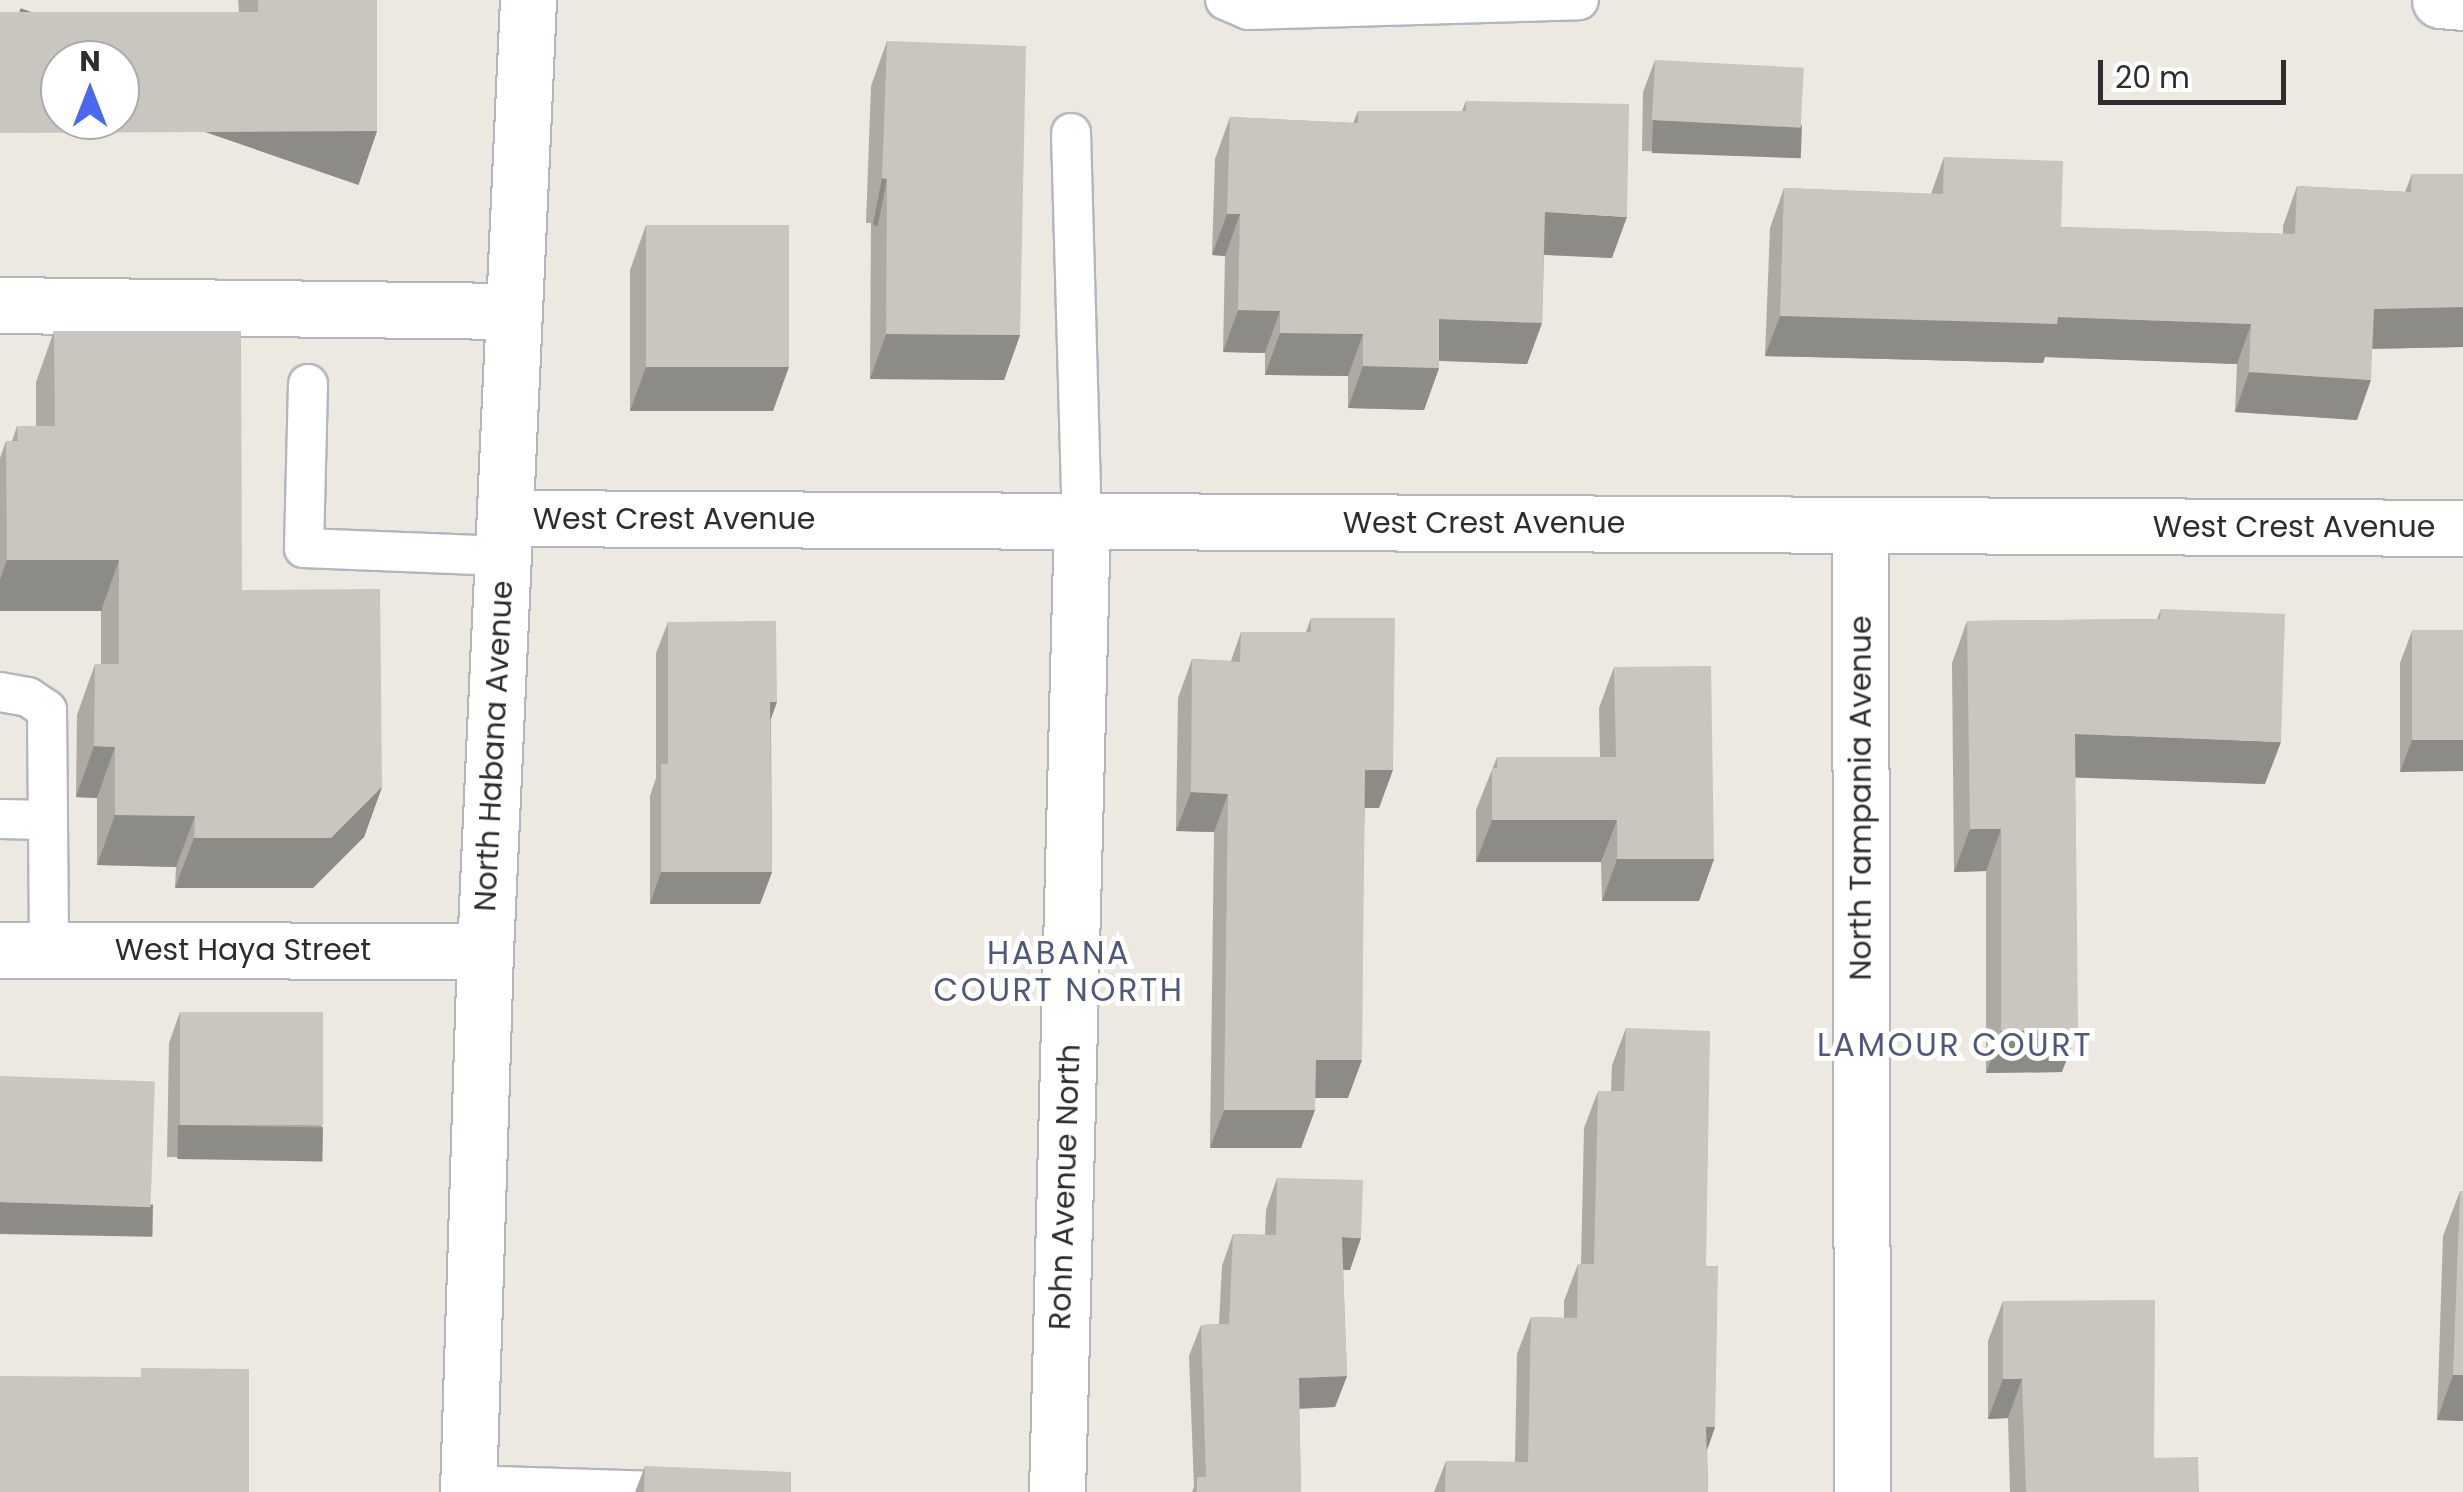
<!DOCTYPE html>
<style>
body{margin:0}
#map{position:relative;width:2463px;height:1492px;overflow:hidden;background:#ede8e0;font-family:Poppins,sans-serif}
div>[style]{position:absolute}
.roads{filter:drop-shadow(2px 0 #b4b6bf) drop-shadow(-2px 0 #b4b6bf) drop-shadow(0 2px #b4b6bf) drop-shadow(0 -2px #b4b6bf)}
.lane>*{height:38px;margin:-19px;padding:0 19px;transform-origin:19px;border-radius:19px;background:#fff}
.street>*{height:55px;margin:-27.5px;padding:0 27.5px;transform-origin:27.5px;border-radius:27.5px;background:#fff}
.secondary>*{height:55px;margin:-27.5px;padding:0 27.5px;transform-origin:27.5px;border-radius:27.5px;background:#fff}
.wall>*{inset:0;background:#adaaa4}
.shaded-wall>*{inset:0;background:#8d8b86;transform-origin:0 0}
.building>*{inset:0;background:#c9c6bf;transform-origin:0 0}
span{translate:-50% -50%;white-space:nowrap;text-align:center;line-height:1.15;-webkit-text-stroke:10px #fff;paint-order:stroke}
.street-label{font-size:30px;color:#2d2d2d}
.neighbourhood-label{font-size:32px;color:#4f577c;letter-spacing:2.5px}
.north{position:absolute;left:40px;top:40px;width:100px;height:100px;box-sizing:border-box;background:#fff;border:2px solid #ababab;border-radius:50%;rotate:0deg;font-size:28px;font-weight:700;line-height:40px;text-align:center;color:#2d2d2d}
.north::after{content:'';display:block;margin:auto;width:35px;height:45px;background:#4a68f1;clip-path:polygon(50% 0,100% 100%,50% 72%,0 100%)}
.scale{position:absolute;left:2098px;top:60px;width:188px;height:45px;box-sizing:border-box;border:5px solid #2d2d2d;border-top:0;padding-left:12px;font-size:30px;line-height:35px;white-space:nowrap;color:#2d2d2d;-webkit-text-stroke:8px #fff;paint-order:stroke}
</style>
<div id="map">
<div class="roads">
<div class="lane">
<i style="left:1225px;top:0;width:25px;rotate:23deg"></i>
<i style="left:1248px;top:10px;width:331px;rotate:-1.7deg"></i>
<i style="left:1071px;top:133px;width:388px;rotate:88.4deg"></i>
<i style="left:308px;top:384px;width:164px;rotate:91.4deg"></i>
<i style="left:304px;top:548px;width:199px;rotate:2.3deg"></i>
<i style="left:0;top:692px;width:28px;rotate:10deg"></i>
<i style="left:28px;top:697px;width:23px;rotate:34deg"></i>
<i style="left:47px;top:710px;width:240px;rotate:89.5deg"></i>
<i style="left:0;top:819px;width:48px;rotate:1.2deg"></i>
<i style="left:468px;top:1485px;width:218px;rotate:1.8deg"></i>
</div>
<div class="street">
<i style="left:2440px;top:0;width:23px;rotate:5deg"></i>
<i style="left:0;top:305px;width:514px;rotate:0.67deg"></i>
<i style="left:505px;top:518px;width:1958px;rotate:0.29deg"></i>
<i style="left:1860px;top:525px;width:967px;rotate:89.88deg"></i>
<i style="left:0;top:950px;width:485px;rotate:0.1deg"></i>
<i style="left:1057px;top:1492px;width:971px;rotate:-88.53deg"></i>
</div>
<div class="secondary">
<i style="left:468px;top:1492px;width:541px;rotate:-88.2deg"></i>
<i style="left:485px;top:951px;width:952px;rotate:-87.41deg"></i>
</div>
</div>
<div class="wall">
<i style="clip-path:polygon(238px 0,377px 0,377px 131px,358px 185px,239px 12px)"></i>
<i style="clip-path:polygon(887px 41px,1020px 335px,1004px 380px,870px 379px,871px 223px,866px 223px,871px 86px)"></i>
<i style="clip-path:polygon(1655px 60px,1790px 156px,1642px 151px,1643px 92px)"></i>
<i style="clip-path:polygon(1466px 101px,1612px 258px,1544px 255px,1542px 323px,1527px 364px,1439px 361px,1439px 368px,1424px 410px,1348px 408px,1348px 376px,1265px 375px,1265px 353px,1223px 352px,1225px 256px,1212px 255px,1215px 159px,1230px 117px,1353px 123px,1358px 111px,1462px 111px)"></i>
<i style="clip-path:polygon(1944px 157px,2061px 227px,2283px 234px,2283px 226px,2297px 186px,2405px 192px,2412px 174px,2463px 174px,2463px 347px,2372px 349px,2357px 420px,2235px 412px,2237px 364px,2045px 357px,2043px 363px,1765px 356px,1770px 228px,1784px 188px,1931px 194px)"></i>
<i style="clip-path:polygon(646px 225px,773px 411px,630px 411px,630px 270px)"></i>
<i style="clip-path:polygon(54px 331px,382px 787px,364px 837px,313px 888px,175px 888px,176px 867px,97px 865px,97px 798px,76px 797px,77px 715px,95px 664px,101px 664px,101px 611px,0 611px,0 458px,6px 441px,12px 441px,17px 426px,36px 426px,36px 382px)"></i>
<i style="clip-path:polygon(2161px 609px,2265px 784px,2075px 777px,2062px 1072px,1986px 1073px,1986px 871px,1954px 872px,1952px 663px,1967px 621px,2157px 619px)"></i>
<i style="clip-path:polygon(1311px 618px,1379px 808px,1365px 808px,1348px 1098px,1315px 1098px,1301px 1148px,1210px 1148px,1214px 832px,1176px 831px,1178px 698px,1192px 659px,1231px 661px,1241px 632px,1306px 632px)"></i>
<i style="clip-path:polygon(668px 622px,771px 721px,772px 872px,760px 904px,650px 904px,650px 796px,656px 778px,656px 653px)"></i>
<i style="clip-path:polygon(2463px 630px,2400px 772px,2400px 663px,2412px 631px)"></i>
<i style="clip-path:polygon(1614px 667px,1714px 859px,1699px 901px,1602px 901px,1601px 862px,1476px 862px,1476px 810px,1497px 757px,1600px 757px,1599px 708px)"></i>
<i style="clip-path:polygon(180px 1012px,323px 1127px,312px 1159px,167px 1157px,169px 1043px)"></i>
<i style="clip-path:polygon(1626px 1028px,1706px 1266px,1715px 1427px,1707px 1450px,1708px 1492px,1434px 1492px,1446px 1461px,1515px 1462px,1517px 1354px,1531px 1317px,1564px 1318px,1564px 1301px,1578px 1264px,1581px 1264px,1584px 1128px,1598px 1091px,1611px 1091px,1612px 1065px)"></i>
<i style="clip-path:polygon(1277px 1178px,1350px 1270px,1343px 1270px,1347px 1376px,1335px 1407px,1299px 1409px,1301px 1492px,1192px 1492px,1194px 1487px,1189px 1356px,1201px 1325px,1219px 1324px,1222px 1266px,1233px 1234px,1265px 1235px,1266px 1210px)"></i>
<i style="clip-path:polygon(2460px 1191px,2463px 1421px,2437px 1420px,2443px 1236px)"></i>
<i style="clip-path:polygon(2003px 1301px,2154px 1458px,2199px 1492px,2010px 1492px,2008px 1418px,1988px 1419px,1988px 1341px)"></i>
<i style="clip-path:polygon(645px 1466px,791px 1492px,635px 1492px)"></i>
</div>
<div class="shaded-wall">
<i style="left:1653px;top:120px;width:149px;height:33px;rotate:2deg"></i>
<i style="left:377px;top:131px;width:57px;height:377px;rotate:109deg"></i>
<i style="left:882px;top:178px;width:5px;height:48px;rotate:11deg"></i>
<i style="clip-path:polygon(1545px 212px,1627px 217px,1612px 258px,1530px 254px)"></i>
<i style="clip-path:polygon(1227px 214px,1240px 214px,1225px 256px,1212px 255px)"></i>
<i style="clip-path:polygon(2463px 307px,2463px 347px,2359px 349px,2374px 309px)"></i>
<i style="clip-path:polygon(1238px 310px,1280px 311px,1265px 353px,1223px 352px)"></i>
<i style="clip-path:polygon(1780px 316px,2058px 317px,2251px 324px,2237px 364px,2045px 357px,2043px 363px,1765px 356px)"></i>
<i style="clip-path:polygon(1439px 319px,1542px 323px,1527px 364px,1423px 360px)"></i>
<i style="clip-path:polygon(1280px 333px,1363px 334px,1348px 376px,1265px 375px)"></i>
<i style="clip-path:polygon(886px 334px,1020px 335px,1004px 380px,870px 379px)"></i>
<i style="clip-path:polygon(1363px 366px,1439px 368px,1424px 410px,1348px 408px)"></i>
<i style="clip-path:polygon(646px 367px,789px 367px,773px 411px,630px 411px)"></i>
<i style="clip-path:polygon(2249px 372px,2371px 380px,2357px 420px,2235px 412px)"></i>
<i style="clip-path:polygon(7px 560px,119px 560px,101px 611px,0 611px,0 580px)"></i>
<i style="clip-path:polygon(770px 702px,777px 702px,766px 733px)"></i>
<i style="clip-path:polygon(2075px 734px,2281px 742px,2265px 784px,2059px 777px)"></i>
<i style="clip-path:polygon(2412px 740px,2463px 740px,2463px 771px,2400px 772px)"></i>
<i style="clip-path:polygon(94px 746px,115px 747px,97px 798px,76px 797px)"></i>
<i style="clip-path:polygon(1365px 770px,1393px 770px,1379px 808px,1351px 808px)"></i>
<i style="clip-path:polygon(382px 787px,364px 837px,313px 888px,175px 888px,194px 838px)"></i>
<i style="clip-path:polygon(1191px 792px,1228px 794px,1214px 832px,1176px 831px)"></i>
<i style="clip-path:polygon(115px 815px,195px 816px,176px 867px,97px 865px)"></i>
<i style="clip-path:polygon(1492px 820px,1617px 820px,1601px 862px,1476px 862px)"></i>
<i style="clip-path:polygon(1970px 829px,2001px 829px,1986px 871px,1954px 872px)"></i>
<i style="clip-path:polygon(1617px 859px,1714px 859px,1699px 901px,1602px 901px)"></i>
<i style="clip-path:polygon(661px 872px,772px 872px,760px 904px,650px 904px)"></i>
<i style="clip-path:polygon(2078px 1030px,2062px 1072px,1986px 1073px,2001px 1031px)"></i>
<i style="clip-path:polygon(1316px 1060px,1362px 1060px,1348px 1098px,1302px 1098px)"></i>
<i style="clip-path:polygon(1224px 1110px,1315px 1110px,1301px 1148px,1210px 1148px)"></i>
<i style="left:178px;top:1125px;width:145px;height:34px;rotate:1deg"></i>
<i style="left:0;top:1202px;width:153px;height:32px;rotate:1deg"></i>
<i style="clip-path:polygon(1342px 1237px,1361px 1238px,1350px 1270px,1331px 1269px)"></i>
<i style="clip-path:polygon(2453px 1375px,2463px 1375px,2463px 1421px,2437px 1420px)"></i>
<i style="clip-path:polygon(1347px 1376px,1335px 1407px,1287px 1409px,1299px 1378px)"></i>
<i style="clip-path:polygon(2003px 1379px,2022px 1379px,2008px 1418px,1988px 1419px)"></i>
<i style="clip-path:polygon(1706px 1427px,1715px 1427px,1702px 1464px)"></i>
</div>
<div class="building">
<i style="clip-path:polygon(evenodd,258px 0,377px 0,377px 131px,0 133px,0 12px,258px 12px,258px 0,60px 60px,120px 60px,120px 120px,60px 120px,60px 60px)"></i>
<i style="clip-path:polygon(887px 41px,1026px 46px,1020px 335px,886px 334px,887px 179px,882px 178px)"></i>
<i style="left:1655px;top:60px;width:149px;height:60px;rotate:3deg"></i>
<i style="clip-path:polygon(1466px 101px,1629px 104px,1627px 217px,1545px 212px,1542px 323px,1439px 319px,1439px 368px,1363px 366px,1363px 334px,1280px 333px,1280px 311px,1238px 310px,1240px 214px,1227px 214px,1230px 117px,1358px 123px,1358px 111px,1466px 111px)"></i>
<i style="clip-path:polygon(1944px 157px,2063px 161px,2061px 227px,2295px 234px,2297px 186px,2411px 192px,2412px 174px,2463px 174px,2463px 307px,2374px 309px,2371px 380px,2249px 372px,2251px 324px,2058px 317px,2057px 324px,1780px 316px,1784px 188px,1943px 194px)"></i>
<i style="left:646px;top:225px;width:143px;height:142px"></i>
<i style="clip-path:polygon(54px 331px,241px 331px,242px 590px,380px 589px,382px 787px,331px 838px,194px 838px,195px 816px,115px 815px,115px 747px,94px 746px,95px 664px,119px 664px,119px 560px,7px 560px,6px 441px,18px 441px,17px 426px,55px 426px)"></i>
<i style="clip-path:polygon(2161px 609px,2285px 614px,2281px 742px,2075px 734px,2078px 1030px,2001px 1031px,2001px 829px,1970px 829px,1967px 621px,2160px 619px)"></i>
<i style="clip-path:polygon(1311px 618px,1395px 618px,1393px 770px,1365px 770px,1362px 1060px,1316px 1060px,1315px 1110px,1224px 1110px,1228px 794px,1191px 792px,1192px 659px,1240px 662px,1241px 632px,1311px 632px)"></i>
<i style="clip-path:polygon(776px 621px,777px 702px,770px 702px,772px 872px,661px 872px,661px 764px,668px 764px,668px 622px)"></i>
<i style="left:2463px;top:630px;width:110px;height:51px;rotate:90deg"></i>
<i style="clip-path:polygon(1711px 666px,1714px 859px,1617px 859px,1617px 820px,1492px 820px,1492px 768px,1497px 768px,1497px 757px,1616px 757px,1614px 667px)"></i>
<i style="left:180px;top:1012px;width:143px;height:113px"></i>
<i style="clip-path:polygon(1626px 1028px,1710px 1031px,1706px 1266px,1718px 1266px,1715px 1427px,1706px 1427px,1708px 1492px,1445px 1492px,1446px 1461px,1528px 1462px,1531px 1317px,1577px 1318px,1578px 1264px,1594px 1264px,1598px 1091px,1624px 1091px)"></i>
<i style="left:0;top:1076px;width:155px;height:126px;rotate:2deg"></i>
<i style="clip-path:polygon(1277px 1178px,1363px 1180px,1361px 1238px,1342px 1237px,1347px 1376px,1299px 1378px,1301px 1492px,1197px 1492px,1197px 1477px,1206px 1477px,1201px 1325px,1229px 1324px,1233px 1234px,1276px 1235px)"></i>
<i style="clip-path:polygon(2460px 1191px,2463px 1191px,2463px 1375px,2453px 1375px)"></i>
<i style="clip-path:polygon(2155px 1300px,2154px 1458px,2198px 1457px,2199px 1492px,2026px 1492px,2022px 1379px,2003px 1379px,2003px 1301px)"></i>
<i style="clip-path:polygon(141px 1368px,249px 1369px,249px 1492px,0 1492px,0 1376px,141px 1377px)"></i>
<i style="clip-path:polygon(645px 1466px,791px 1472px,791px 1492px,644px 1492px)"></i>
</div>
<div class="street-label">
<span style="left:674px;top:519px">West Crest Avenue</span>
<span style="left:1484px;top:523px">West Crest Avenue</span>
<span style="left:2294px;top:527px">West Crest Avenue</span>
<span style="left:494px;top:746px;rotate:-87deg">North Habana Avenue</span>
<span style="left:1861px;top:798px;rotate:-90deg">North Tampania Avenue</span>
<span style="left:243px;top:950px">West Haya Street</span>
<span style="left:1065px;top:1187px;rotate:-88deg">Rohn Avenue North</span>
</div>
<div class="neighbourhood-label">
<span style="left:1059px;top:972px">HABANA<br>COURT NORTH</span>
<span style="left:1955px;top:1045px">LAMOUR COURT</span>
</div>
<div class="north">N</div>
<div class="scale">20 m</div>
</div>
